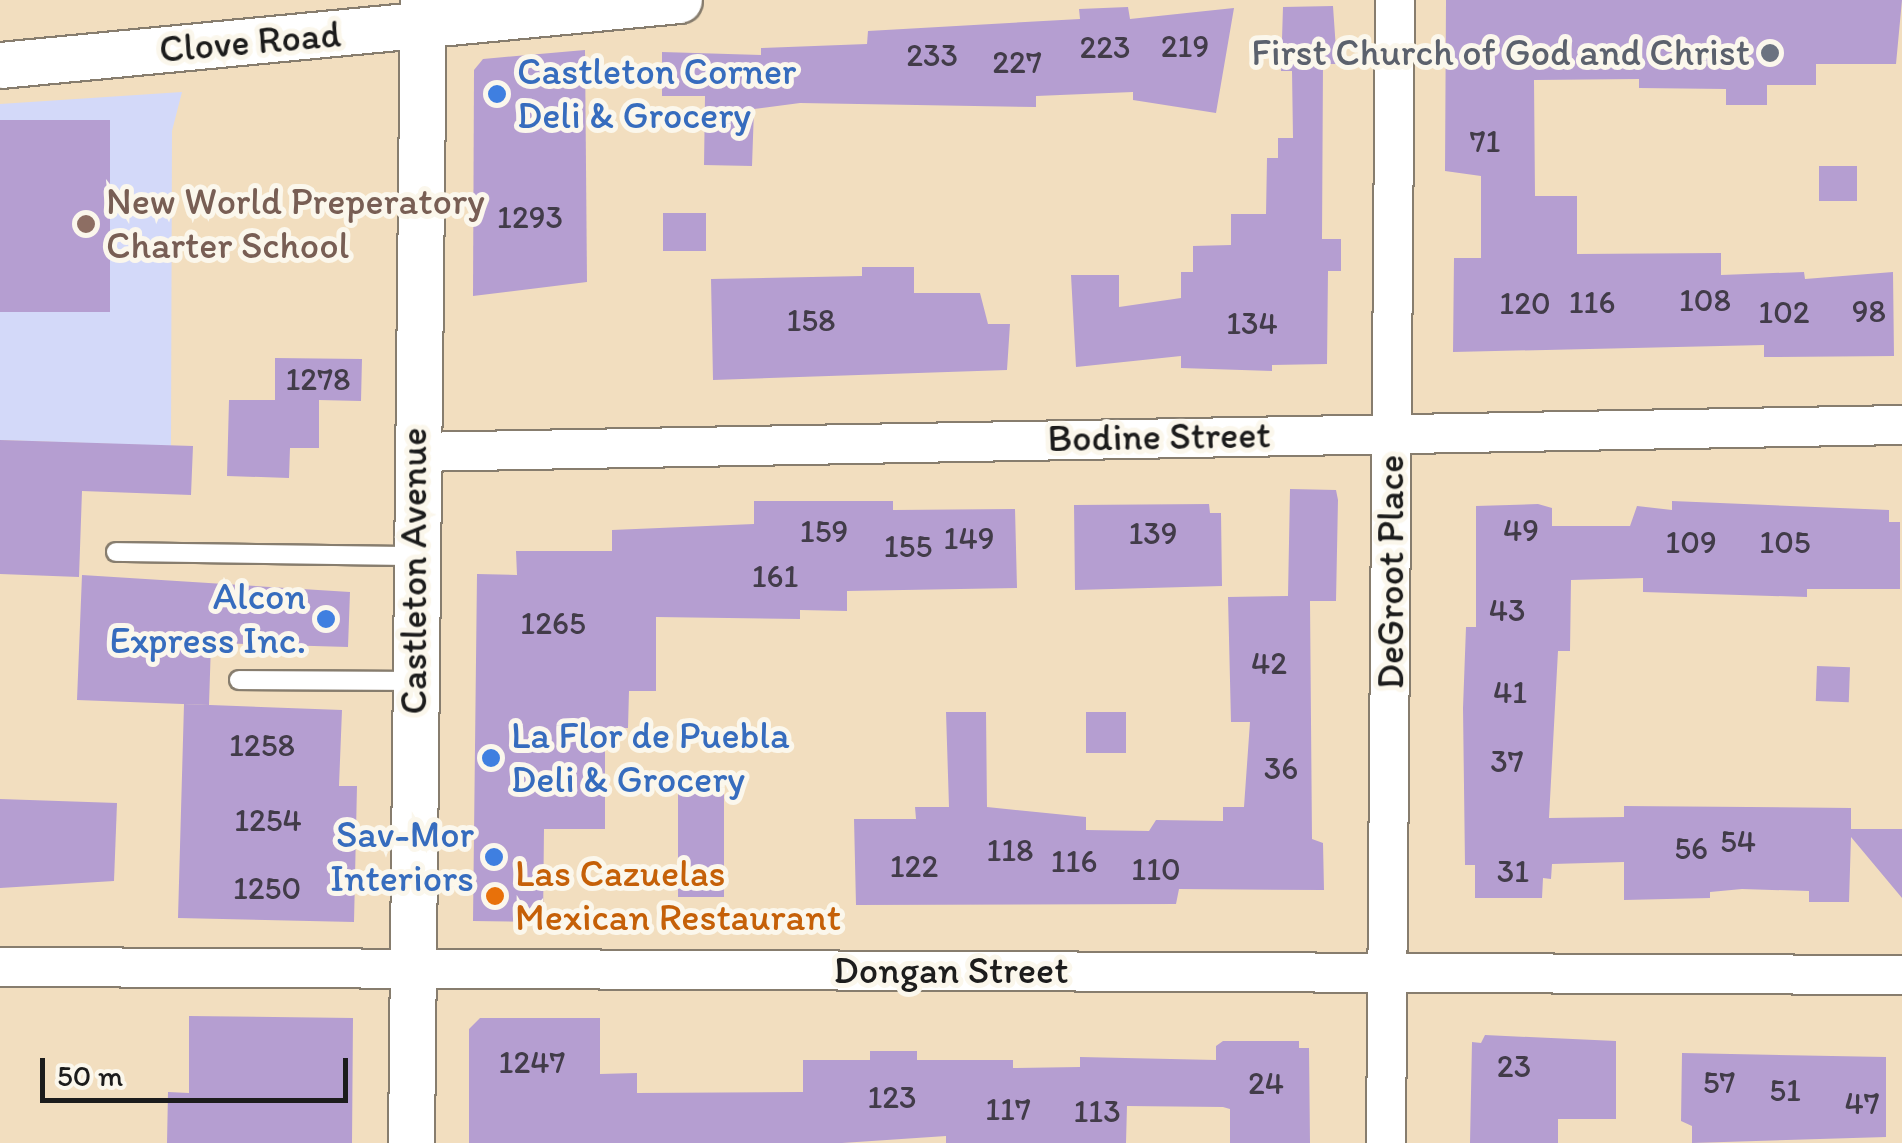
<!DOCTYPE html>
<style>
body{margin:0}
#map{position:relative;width:1902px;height:1143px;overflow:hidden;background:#f2debf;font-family:Itim,sans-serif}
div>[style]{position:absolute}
.built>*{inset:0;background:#d3d9f9}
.building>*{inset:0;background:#b59ed1;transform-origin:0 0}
.roads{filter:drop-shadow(2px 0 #877d6e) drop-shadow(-2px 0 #877d6e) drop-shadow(0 2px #877d6e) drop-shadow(0 -2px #877d6e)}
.service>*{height:18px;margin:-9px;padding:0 9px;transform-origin:9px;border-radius:9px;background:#fff}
.minor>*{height:38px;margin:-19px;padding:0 19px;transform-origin:19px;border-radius:19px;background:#fff}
.tertiary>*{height:45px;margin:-22.5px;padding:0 22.5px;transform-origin:22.5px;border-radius:22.5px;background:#fff}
.dots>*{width:28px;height:28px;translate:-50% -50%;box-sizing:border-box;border:5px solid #fbf7ec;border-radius:50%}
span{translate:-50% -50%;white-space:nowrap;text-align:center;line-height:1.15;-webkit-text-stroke:10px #fbf7ec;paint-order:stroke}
.number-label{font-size:32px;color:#423c49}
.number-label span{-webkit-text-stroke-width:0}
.street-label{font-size:38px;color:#1c1c1c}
.worship-label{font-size:38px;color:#5b616d}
.right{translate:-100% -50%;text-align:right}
.shop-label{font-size:38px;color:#366cbe}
.left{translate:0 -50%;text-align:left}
.education-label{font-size:38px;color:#785e54}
.food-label{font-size:38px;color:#c56008}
.scale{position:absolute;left:40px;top:1058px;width:308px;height:45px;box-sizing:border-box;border:5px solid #1c1c1c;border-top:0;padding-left:12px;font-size:30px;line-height:35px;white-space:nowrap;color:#1c1c1c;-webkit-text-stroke:8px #fbf7ec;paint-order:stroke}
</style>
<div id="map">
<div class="built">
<i style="clip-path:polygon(182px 92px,172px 131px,171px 446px,0 440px,0 104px)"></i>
</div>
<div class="building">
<i style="clip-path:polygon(1446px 0,1902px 0,1896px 64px,1816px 64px,1816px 85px,1767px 85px,1767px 105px,1726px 105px,1726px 89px,1639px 88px,1639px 79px,1534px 80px,1535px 196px,1577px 196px,1577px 254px,1721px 253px,1721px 275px,1804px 272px,1805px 279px,1893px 272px,1894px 356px,1764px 357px,1764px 345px,1453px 352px,1454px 258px,1481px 258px,1481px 176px,1445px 171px)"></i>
<i style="clip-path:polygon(1333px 6px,1337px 64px,1323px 64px,1322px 239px,1341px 239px,1341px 271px,1328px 271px,1327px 364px,1272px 365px,1272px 371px,1181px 368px,1181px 356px,1076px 367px,1071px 275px,1119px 275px,1119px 307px,1181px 298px,1181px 272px,1193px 272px,1193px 246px,1231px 245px,1231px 214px,1266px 214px,1267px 158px,1278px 158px,1278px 138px,1293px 138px,1292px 71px,1281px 71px,1283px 7px)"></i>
<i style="clip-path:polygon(1128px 7px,1130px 19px,1234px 8px,1216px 113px,1133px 100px,1133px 92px,1036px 96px,1036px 107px,800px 103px,754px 109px,752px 166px,704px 165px,705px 96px,662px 96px,662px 52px,761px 55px,761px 48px,867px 44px,868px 31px,1080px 19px,1079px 9px)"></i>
<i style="clip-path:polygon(585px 50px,587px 282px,473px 296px,474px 70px,483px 59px)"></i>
<i style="left:0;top:120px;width:110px;height:192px"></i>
<i style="left:1819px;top:166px;width:38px;height:35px"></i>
<i style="left:706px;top:213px;width:38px;height:43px;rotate:90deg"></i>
<i style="clip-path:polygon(862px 267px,914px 267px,914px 293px,980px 293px,988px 324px,1010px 324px,1007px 370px,713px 380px,711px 279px,862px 276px)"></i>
<i style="clip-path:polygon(275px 358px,362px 359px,361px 401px,319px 400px,319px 448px,290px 448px,289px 478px,227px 476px,229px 400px,275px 400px)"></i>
<i style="clip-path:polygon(0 440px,193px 446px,191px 495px,82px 491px,79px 577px,0 574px)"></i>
<i style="clip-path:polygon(1290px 489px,1336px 490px,1338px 500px,1336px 601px,1310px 601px,1312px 839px,1323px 843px,1324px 890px,1179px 889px,1176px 904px,856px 905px,854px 819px,916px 819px,915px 807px,949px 807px,946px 712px,986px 712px,987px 807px,1086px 817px,1086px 830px,1149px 831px,1156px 820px,1223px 821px,1223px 807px,1244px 807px,1250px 722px,1231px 722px,1228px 597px,1288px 596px)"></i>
<i style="clip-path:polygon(754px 501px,893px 501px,893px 510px,1015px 509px,1017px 588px,847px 591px,847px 611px,800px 610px,800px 619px,656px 617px,656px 691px,629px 691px,628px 728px,605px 728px,605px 829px,544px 829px,543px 922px,473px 921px,477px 574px,517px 575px,516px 551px,612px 551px,612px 530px,754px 524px)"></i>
<i style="clip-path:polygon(1672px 501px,1889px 510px,1889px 522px,1900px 522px,1900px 589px,1807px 589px,1807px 597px,1643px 592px,1643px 578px,1571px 580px,1570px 651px,1558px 651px,1549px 818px,1624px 817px,1624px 806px,1851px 808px,1851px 829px,1902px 829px,1902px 898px,1851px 837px,1849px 902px,1809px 902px,1809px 891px,1742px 889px,1710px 892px,1710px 898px,1624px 900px,1624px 862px,1552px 864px,1551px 879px,1543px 878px,1542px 898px,1475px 898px,1475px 865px,1465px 865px,1463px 708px,1466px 627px,1476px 627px,1476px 506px,1538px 504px,1552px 508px,1552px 526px,1630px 526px,1637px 506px,1672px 510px)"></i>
<i style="clip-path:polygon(1209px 504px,1210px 513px,1221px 513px,1222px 586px,1075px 590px,1074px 505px)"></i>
<i style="clip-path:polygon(82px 575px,350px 592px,348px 647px,211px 643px,209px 705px,77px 700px)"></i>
<i style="left:1817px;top:666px;width:33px;height:35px;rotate:2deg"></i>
<i style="clip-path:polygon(184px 704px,342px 710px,339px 786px,357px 786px,354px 922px,178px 918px)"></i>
<i style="left:1086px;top:712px;width:40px;height:41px"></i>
<i style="clip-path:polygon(692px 790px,724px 793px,724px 897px,678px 897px,678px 793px)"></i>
<i style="clip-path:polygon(0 799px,117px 803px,114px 881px,0 888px)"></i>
<i style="clip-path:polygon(189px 1016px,353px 1018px,352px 1143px,167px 1143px,168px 1092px,189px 1093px)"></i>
<i style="clip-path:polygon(480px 1018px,600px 1018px,600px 1074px,637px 1073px,637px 1093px,803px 1092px,803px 1060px,870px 1060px,870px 1051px,917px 1051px,917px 1060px,1013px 1060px,1013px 1068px,1080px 1067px,1080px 1057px,1216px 1060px,1216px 1046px,1223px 1041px,1299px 1041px,1299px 1048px,1309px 1048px,1310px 1143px,1230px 1143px,1230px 1109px,1223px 1107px,1127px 1106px,1126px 1143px,946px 1143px,946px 1136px,842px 1143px,469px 1143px,469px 1029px)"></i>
<i style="clip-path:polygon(1485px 1035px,1616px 1041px,1616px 1119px,1558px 1119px,1558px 1143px,1470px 1143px,1472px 1042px,1481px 1043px)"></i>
<i style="clip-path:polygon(1682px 1053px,1886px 1057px,1886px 1137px,1692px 1143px,1692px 1126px,1681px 1121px)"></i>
</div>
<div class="roads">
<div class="service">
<i style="left:116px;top:552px;width:299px;rotate:0.8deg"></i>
<i style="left:239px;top:680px;width:174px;rotate:0.3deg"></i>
</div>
<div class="minor">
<i style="left:415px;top:452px;width:1487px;rotate:-1.04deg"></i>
<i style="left:0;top:967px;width:1902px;rotate:0.24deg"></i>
<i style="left:1386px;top:1143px;width:1143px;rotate:-89.55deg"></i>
</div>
<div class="tertiary">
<i style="left:0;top:65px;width:682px;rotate:-5.47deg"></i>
<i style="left:411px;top:1143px;width:1143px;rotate:-89.4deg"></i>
</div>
</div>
<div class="dots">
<i style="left:1770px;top:53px;background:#6b7280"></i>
<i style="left:497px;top:94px;background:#3f7fe0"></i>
<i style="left:86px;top:224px;background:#8d6e63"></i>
<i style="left:326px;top:619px;background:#3f7fe0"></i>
<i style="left:491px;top:758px;background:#3f7fe0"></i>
<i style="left:494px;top:857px;background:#3f7fe0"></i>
<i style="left:495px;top:896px;background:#e8710a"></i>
</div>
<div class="number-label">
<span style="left:1185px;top:46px">219</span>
<span style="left:1105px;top:47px">223</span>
<span style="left:932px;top:55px">233</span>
<span style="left:1017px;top:62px">227</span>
<span style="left:1485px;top:141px">71</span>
<span style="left:530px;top:217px">1293</span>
<span style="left:1705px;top:300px">108</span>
<span style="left:1592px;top:302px">116</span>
<span style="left:1525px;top:303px">120</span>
<span style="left:1869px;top:311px">98</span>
<span style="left:1784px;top:312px">102</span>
<span style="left:811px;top:320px">158</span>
<span style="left:1252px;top:323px">134</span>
<span style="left:318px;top:379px">1278</span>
<span style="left:1521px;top:530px">49</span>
<span style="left:824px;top:531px">159</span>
<span style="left:1153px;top:533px">139</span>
<span style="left:969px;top:538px">149</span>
<span style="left:1691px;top:542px">109</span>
<span style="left:1785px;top:542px">105</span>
<span style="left:908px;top:546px">155</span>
<span style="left:775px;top:576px">161</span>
<span style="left:1507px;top:610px">43</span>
<span style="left:553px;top:623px">1265</span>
<span style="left:1269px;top:663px">42</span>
<span style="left:1510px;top:692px">41</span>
<span style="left:262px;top:745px">1258</span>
<span style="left:1507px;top:761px">37</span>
<span style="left:1281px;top:768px">36</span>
<span style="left:268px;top:820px">1254</span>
<span style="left:1738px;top:841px">54</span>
<span style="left:1691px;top:848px">56</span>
<span style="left:1010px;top:850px">118</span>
<span style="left:1074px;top:861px">116</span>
<span style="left:914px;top:866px">122</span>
<span style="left:1156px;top:869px">110</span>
<span style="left:1513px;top:871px">31</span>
<span style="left:267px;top:888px">1250</span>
<span style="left:532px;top:1062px">1247</span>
<span style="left:1514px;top:1066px">23</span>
<span style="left:1719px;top:1082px">57</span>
<span style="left:1266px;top:1083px">24</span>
<span style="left:1785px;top:1090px">51</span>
<span style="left:892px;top:1097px">123</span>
<span style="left:1862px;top:1103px">47</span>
<span style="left:1008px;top:1109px">117</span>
<span style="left:1097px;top:1111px">113</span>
</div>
<div class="street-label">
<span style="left:250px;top:42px;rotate:-5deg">Clove Road</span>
<span style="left:1159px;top:437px;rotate:-1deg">Bodine Street</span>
<span style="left:414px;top:571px;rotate:-90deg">Castleton Avenue</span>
<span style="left:1391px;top:572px;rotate:-90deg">DeGroot Place</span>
<span style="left:951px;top:971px">Dongan Street</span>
</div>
<div class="worship-label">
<span class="right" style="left:1750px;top:53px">First Church of God and Christ</span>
</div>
<div class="shop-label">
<span class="left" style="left:517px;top:94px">Castleton Corner<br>Deli &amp; Grocery</span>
<span class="right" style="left:306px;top:619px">Alcon<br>Express Inc.</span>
<span class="left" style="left:511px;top:758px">La Flor de Puebla<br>Deli &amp; Grocery</span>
<span class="right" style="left:474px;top:857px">Sav-Mor<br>Interiors</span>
</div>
<div class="education-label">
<span class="left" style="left:106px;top:224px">New World Preperatory<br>Charter School</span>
</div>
<div class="food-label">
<span class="left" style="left:515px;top:896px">Las Cazuelas<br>Mexican Restaurant</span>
</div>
<div class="scale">50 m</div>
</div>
